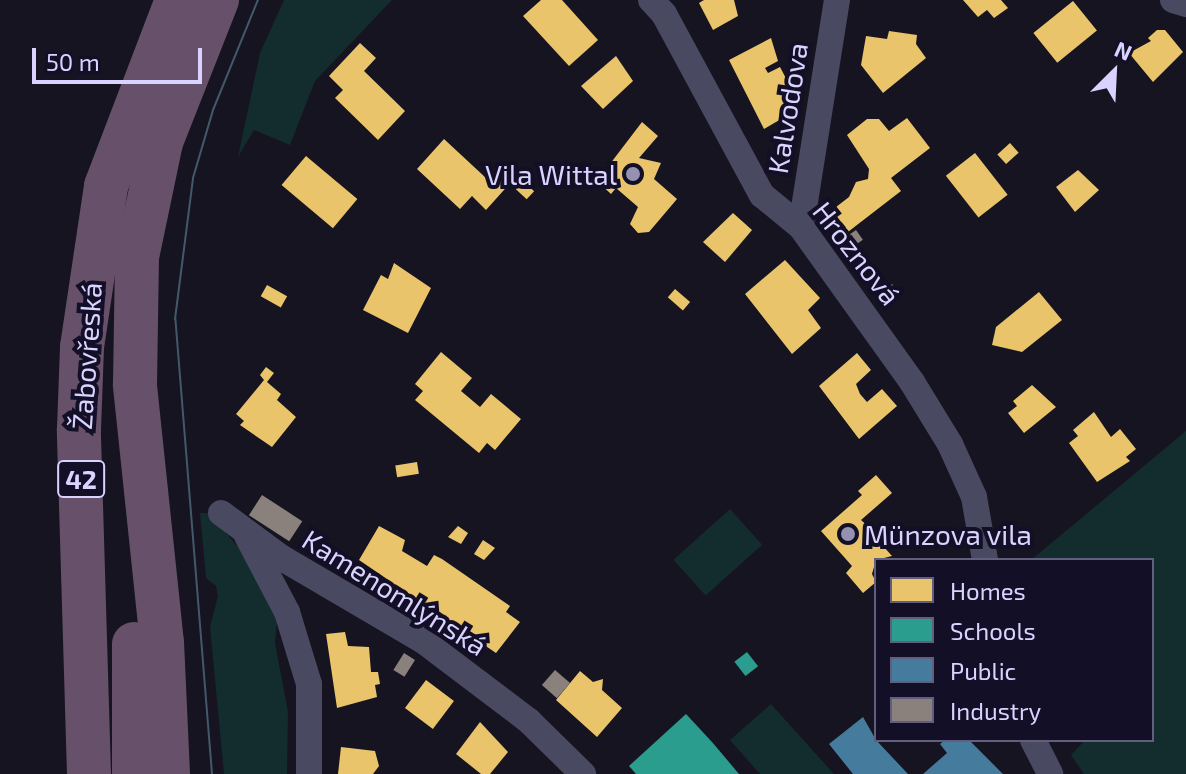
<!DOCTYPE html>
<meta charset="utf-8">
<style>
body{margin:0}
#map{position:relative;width:1186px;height:774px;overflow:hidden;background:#161421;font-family:"Exo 2",sans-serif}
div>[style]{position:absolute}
.green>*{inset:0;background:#132c2d;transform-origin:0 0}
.homes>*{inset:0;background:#e9c46a;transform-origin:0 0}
.schools>*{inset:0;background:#2a9d8f;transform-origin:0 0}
.public>*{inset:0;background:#457b9d}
.industry>*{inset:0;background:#8a817c;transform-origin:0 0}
.street>*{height:26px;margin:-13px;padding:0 13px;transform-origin:13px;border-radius:13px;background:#4a4962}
.highway>*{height:44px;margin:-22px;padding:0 22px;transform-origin:22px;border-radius:22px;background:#67516a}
.tram>*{height:2px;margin:-1px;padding:0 1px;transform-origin:1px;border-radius:1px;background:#43596b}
.dots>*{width:22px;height:22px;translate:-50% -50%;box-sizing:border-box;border:4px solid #130f26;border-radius:50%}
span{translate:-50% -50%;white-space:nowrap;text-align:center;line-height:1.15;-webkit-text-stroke:8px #130f26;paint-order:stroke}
.shield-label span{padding:2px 6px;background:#130f26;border:2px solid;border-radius:6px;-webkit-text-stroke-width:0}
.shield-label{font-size:26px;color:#d9d4ff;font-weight:700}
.street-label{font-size:28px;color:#d9d4ff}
.poi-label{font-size:28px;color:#d9d4ff}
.right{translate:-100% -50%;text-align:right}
.left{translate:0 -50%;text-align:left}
.legend{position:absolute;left:874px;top:558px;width:280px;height:184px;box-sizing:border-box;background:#130f26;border:2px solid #625e7d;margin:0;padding:10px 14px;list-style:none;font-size:24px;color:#d9d4ff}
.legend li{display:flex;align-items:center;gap:16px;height:40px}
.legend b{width:40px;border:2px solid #625e7d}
.north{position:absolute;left:1074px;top:32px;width:80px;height:80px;-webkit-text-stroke:6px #130f26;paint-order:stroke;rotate:24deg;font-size:22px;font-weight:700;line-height:32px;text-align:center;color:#d9d4ff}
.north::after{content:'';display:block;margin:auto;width:28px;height:36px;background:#d9d4ff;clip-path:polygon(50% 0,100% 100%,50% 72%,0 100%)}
.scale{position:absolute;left:32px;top:48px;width:170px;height:36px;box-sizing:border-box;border:4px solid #d9d4ff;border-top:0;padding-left:10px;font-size:24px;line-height:28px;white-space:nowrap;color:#d9d4ff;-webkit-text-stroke:6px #130f26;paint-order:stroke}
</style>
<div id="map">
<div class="green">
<i style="clip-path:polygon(284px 0,392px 0,315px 81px,290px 145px,254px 130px,238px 157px,260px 53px)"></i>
<i style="clip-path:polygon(1186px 431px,1186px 774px,1084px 774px,1071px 755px,1085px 740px,1152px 740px,1152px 560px,1031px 560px)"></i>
<i style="left:730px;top:509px;width:48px;height:76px;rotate:48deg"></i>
<i style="clip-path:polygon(200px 513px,209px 513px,244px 554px,277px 620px,275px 643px,288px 712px,287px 774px,224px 774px,210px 627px,218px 596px,216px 586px,206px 578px)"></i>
<i style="clip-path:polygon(771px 704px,834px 774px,760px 774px,730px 740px)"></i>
</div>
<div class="homes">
<i style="clip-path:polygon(541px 0,562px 0,598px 40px,569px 66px,523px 16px)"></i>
<i style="clip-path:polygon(704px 0,734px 0,738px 16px,713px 30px,699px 3px)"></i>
<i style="clip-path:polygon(963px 0,1001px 0,1008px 8px,994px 18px,987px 10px,978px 17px)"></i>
<i style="left:1073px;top:1px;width:38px;height:51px;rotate:51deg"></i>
<i style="clip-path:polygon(1157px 30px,1165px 30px,1183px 52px,1153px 82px,1129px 53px,1151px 41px,1148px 38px)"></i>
<i style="clip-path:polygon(889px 31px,917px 35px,916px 44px,926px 58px,883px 93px,861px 65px,866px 36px,887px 39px)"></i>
<i style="clip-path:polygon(771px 38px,778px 61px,765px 68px,768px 73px,780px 67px,790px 86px,782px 90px,788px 115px,764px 129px,729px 60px)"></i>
<i style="clip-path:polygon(360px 43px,376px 58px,364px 71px,405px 111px,378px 140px,335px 98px,343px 90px,329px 76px)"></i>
<i style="clip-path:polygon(616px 56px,633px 81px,603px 109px,581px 86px)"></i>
<i style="clip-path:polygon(907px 118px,930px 148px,891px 178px,901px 191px,844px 235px,827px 214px,849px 197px,856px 182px,868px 179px,869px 169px,847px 135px,867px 119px,879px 119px,889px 131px)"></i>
<i style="clip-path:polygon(642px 122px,658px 136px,639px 158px,661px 163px,654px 179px,677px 199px,649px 232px,638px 233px,630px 224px,638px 207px,616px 188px,611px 194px,597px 181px)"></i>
<i style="clip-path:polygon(444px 139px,486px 178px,498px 165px,513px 180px,486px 210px,472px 196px,460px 209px,417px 169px)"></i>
<i style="left:1010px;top:143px;width:13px;height:17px;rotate:48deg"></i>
<i style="left:975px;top:153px;width:53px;height:37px;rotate:52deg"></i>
<i style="left:306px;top:156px;width:67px;height:38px;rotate:40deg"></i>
<i style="clip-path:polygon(1078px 170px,1099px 190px,1075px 212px,1056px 187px)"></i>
<i style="left:521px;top:179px;width:18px;height:11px;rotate:43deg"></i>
<i style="clip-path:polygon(733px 213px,752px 230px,725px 262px,703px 242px)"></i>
<i style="clip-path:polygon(785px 260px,820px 298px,808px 310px,821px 328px,792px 354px,745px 294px)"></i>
<i style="clip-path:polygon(394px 263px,431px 288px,408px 333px,363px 310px,381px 275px,388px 279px)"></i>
<i style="left:267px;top:285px;width:23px;height:13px;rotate:29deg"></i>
<i style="left:675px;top:289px;width:20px;height:11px;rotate:41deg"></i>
<i style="clip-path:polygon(1039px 292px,1062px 320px,1022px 352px,992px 345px,996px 327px)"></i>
<i style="clip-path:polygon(441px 352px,472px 378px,461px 391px,480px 407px,491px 394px,521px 419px,495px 450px,487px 443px,479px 453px,415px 400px,423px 391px,415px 384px)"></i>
<i style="clip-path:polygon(857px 353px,871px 370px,856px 384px,860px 394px,867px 402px,882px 389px,897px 406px,859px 439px,819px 386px)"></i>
<i style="clip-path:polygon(266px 367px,274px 373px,267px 382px,281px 394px,277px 400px,296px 417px,272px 447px,240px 425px,244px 421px,236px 414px,264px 380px,260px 375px)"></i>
<i style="clip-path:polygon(1032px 385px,1056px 407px,1024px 433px,1008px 413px,1017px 406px,1013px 401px)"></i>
<i style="clip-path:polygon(1094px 412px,1111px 437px,1120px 429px,1136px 449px,1126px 457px,1130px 461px,1097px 482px,1069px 443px,1078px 436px,1073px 430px)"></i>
<i style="left:417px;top:462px;width:12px;height:22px;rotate:81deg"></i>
<i style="clip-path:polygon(876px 475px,892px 493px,861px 520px,888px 544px,884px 547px,892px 556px,876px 560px,872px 574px,876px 582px,863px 593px,846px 573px,852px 566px,821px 531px,862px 495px,858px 491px)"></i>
<i style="clip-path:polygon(379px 526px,405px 540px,402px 551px,427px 566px,434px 555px,442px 559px,510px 606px,506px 612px,520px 622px,496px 653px,359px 560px)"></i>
<i style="clip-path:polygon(458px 526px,468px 533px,461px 544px,448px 537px)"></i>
<i style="clip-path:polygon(483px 540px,495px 548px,484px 560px,474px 554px)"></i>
<i style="clip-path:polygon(345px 632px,348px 646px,369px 647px,371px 672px,378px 672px,380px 684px,375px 685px,377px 697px,337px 708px,326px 634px)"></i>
<i style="clip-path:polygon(580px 671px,593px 682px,603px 679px,602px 690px,622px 708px,597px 737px,556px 700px)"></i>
<i style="left:426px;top:680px;width:35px;height:35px;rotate:37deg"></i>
<i style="clip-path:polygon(480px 722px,508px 752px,490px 774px,481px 774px,456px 754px)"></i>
<i style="clip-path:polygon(341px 747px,375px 751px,379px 766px,373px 774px,338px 774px)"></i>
</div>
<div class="schools">
<i style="left:747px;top:652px;width:18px;height:16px;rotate:52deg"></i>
<i style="clip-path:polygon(686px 714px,712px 742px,739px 774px,636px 774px,629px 766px)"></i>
</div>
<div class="public">
<i style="clip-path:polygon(863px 717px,876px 740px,908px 774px,853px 774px,829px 744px)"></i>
<i style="clip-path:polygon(945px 740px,969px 740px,1003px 774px,923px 774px,947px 753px,940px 744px)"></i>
</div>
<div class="industry">
<i style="left:856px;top:230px;width:12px;height:24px;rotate:55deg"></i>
<i style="left:892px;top:284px;width:11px;height:20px;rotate:52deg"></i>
<i style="left:262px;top:495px;width:48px;height:24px;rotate:33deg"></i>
<i style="left:404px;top:653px;width:13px;height:20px;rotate:32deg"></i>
<i style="left:555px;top:670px;width:20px;height:20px;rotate:41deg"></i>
</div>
<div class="street">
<i style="left:651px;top:0;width:19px;rotate:47deg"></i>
<i style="left:664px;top:14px;width:206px;rotate:61.6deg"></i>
<i style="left:762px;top:195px;width:50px;rotate:39.4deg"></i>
<i style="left:801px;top:227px;width:191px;rotate:54.4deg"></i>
<i style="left:912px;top:382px;width:73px;rotate:58.5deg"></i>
<i style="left:950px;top:444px;width:58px;rotate:65.6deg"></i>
<i style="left:974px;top:497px;width:64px;rotate:80.1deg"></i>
<i style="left:1173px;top:0;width:14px;rotate:17deg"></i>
<i style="left:801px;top:227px;width:230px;rotate:-81deg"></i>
<i style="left:221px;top:513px;width:76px;rotate:36.4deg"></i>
<i style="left:282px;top:558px;width:162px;rotate:30.4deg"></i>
<i style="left:422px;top:640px;width:134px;rotate:37.1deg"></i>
<i style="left:529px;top:721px;width:76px;rotate:44.5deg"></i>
<i style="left:247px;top:536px;width:86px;rotate:62.2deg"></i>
<i style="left:287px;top:612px;width:75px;rotate:73deg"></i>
<i style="left:309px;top:684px;width:90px;rotate:90deg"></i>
<i style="left:1033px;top:740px;width:38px;rotate:63deg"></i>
</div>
<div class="highway">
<i style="left:134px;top:644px;width:130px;rotate:90deg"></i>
<i style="left:89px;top:774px;width:345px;rotate:-91.7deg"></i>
<i style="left:79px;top:429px;width:82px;rotate:-87.9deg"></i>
<i style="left:82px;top:347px;width:163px;rotate:-81.5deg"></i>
<i style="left:106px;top:186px;width:199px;rotate:-69.1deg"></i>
<i style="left:168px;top:774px;width:131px;rotate:-92.6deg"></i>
<i style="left:162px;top:643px;width:260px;rotate:-96deg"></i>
<i style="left:135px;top:384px;width:127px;rotate:-89.1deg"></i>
<i style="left:137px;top:257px;width:117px;rotate:-78.2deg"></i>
<i style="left:161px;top:142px;width:153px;rotate:-68.5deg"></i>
</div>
<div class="tram">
<i style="left:212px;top:774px;width:457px;rotate:-94.6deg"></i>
<i style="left:175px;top:319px;width:142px;rotate:-82.7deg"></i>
<i style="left:193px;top:178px;width:71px;rotate:-73.6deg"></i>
<i style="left:213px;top:110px;width:119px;rotate:-67.8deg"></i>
</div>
<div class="dots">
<i style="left:633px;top:174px;background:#9591b1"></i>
<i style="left:848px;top:534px;background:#9591b1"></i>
</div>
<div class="shield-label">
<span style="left:81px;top:479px">42</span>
</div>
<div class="street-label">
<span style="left:787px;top:108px;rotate:-81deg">Kalvodova</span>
<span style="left:857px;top:253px;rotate:52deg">Hroznová</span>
<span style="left:86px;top:356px;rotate:-86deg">Žabovřeská</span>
<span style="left:395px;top:592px;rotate:32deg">Kamenomlýnská</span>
</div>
<div class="poi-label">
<span class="right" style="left:617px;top:174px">Vila Wittal</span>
<span class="left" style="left:864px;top:534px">Münzova vila</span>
</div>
<ul class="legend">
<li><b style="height:22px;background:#e9c46a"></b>Homes</li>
<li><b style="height:22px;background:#2a9d8f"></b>Schools</li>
<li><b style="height:22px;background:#457b9d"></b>Public</li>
<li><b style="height:22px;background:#8a817c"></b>Industry</li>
</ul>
<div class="north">N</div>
<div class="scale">50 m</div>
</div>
